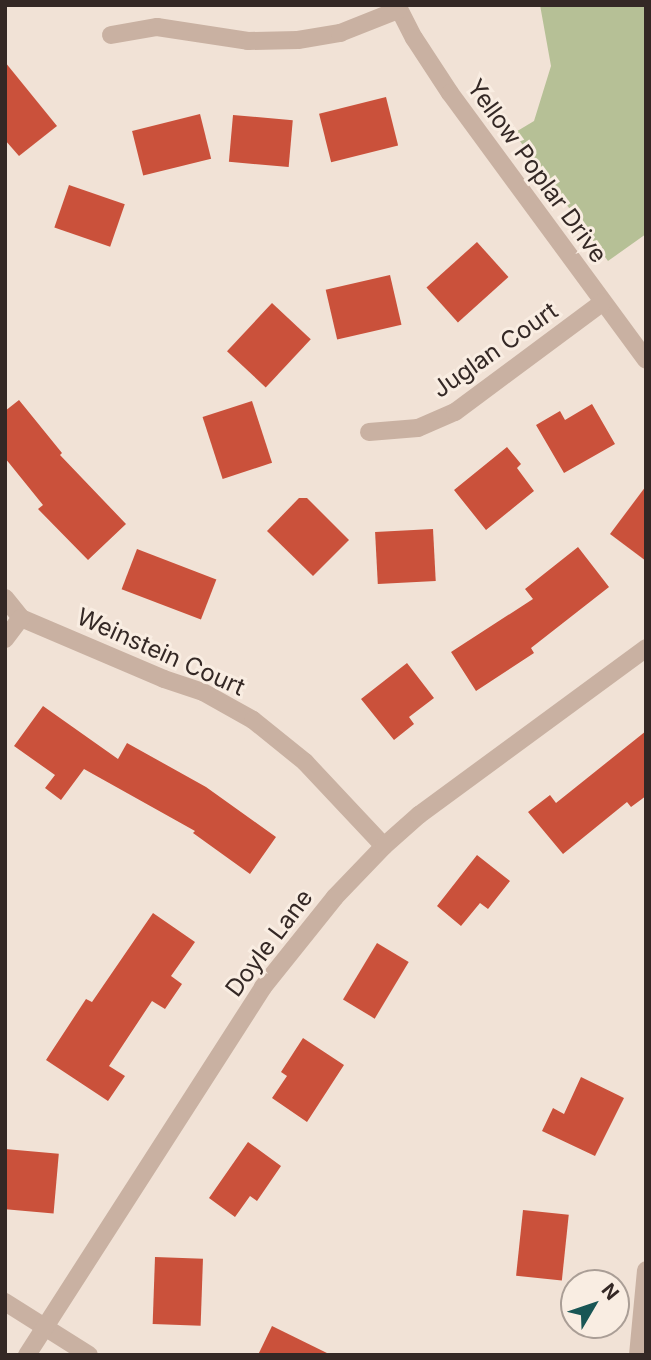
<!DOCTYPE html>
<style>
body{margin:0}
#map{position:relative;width:651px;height:1360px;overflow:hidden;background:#f1e2d6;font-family:Inter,sans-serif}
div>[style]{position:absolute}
.green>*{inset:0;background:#b6c096}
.building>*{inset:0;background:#ca513b;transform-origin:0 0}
.street>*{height:18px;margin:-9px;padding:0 9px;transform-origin:9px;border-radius:9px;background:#c9b1a2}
span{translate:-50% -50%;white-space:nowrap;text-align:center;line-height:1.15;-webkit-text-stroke:6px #f9ede2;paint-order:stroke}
.street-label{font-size:24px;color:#342825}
.frame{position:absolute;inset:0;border:7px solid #342825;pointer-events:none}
.north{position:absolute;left:560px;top:1269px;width:70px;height:70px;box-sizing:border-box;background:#f9ede2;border:2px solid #aa9e96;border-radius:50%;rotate:51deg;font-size:19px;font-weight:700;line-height:28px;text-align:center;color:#342825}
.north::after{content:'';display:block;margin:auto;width:24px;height:32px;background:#195655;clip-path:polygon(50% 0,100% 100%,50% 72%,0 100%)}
</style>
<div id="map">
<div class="green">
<i style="clip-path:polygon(540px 5px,646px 5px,646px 234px,608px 261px,514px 133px,534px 121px,551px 66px)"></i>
</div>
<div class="building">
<i style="clip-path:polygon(5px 62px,57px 126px,19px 156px,5px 140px)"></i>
<i style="left:386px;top:97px;width:50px;height:69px;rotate:76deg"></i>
<i style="left:200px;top:114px;width:46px;height:70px;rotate:76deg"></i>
<i style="left:233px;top:115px;width:60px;height:47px;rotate:5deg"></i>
<i style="left:69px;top:185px;width:59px;height:45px;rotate:19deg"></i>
<i style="left:477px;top:242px;width:47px;height:68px;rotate:48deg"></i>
<i style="left:390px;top:275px;width:51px;height:66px;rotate:77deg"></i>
<i style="left:272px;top:303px;width:53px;height:66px;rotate:43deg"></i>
<i style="clip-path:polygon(19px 400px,62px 453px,60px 455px,126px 524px,88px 560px,38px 509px,43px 505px,5px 458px,5px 411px)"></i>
<i style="left:252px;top:401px;width:65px;height:52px;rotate:72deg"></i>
<i style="clip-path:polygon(592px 404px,615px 444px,564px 473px,536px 425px,560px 411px,565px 420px)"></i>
<i style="clip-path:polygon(507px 447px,521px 464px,517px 468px,534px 491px,486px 530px,454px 490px)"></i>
<i style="clip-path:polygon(646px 486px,646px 561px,610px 534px)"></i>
<i style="clip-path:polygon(299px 498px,307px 498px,349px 540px,313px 576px,267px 531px)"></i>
<i style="left:433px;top:529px;width:52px;height:58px;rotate:87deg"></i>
<i style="clip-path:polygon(578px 547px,609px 587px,531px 648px,534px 653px,476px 691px,451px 652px,533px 599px,525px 589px)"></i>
<i style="left:137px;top:549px;width:85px;height:43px;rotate:21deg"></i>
<i style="clip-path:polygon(407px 663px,434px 698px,409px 717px,414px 724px,394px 740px,361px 699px)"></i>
<i style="clip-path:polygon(43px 706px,118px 759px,127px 743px,206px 787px,276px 837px,250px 874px,193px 833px,195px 831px,84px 769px,61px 800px,45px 788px,55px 775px,14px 746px)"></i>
<i style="clip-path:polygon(646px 731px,646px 796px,631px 807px,627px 802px,563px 854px,528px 812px,550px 795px,556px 803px)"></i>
<i style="clip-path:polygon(477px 855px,510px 881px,488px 909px,480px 903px,461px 926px,437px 906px)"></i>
<i style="clip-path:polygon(153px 913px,195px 942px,171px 976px,182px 984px,165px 1009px,152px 1001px,109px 1066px,125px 1076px,108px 1101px,46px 1060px,86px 999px,92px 1002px)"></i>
<i style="left:377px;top:943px;width:37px;height:66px;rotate:31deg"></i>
<i style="clip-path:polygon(303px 1038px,344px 1065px,307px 1122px,272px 1098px,287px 1076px,281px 1072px)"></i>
<i style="clip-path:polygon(581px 1077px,624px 1098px,595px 1156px,542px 1131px,553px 1108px,564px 1114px)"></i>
<i style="clip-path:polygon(248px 1142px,281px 1166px,257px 1201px,250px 1196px,235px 1217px,209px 1198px)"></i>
<i style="left:5px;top:1149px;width:54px;height:60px;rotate:5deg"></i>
<i style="left:523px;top:1210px;width:46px;height:66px;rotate:6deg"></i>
<i style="left:155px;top:1257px;width:48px;height:67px;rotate:2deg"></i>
<i style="clip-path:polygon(272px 1326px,331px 1355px,258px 1355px)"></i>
</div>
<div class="street">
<i style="left:397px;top:5px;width:37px;rotate:63deg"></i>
<i style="left:414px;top:38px;width:66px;rotate:56.8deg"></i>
<i style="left:450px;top:93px;width:331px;rotate:53.7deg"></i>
<i style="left:111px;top:35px;width:47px;rotate:-9.9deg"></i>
<i style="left:157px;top:27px;width:92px;rotate:8.7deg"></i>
<i style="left:248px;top:41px;width:50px;rotate:-1.1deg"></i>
<i style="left:298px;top:40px;width:43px;rotate:-9.5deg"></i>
<i style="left:340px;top:33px;width:62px;rotate:-21.6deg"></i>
<i style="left:369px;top:432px;width:49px;rotate:-4.7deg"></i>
<i style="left:418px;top:428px;width:40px;rotate:-23.4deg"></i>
<i style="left:455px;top:412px;width:184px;rotate:-36.6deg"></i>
<i style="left:5px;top:598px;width:26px;rotate:51deg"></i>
<i style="left:21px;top:618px;width:155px;rotate:23.1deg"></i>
<i style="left:164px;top:679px;width:41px;rotate:18.4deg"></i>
<i style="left:203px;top:692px;width:57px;rotate:29.2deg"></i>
<i style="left:253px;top:720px;width:67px;rotate:38.9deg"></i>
<i style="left:305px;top:762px;width:115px;rotate:46.8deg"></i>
<i style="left:5px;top:639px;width:26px;rotate:-53deg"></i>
<i style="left:5px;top:1302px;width:99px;rotate:32.2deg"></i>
<i style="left:27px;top:1355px;width:437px;rotate:-57.3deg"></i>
<i style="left:263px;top:987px;width:115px;rotate:-51.3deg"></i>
<i style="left:335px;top:897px;width:71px;rotate:-46.1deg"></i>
<i style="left:384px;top:846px;width:47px;rotate:-41.5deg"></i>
<i style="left:419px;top:815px;width:282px;rotate:-36.3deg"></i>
<i style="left:638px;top:1355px;width:85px;rotate:-84.6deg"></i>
</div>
<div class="street-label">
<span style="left:537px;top:171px;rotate:54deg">Yellow Poplar Drive</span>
<span style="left:495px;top:350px;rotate:-35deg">Juglan Court</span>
<span style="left:161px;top:652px;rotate:24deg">Weinstein Court</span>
<span style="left:269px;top:943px;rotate:-53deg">Doyle Lane</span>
</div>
<div class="frame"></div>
<div class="north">N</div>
</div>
